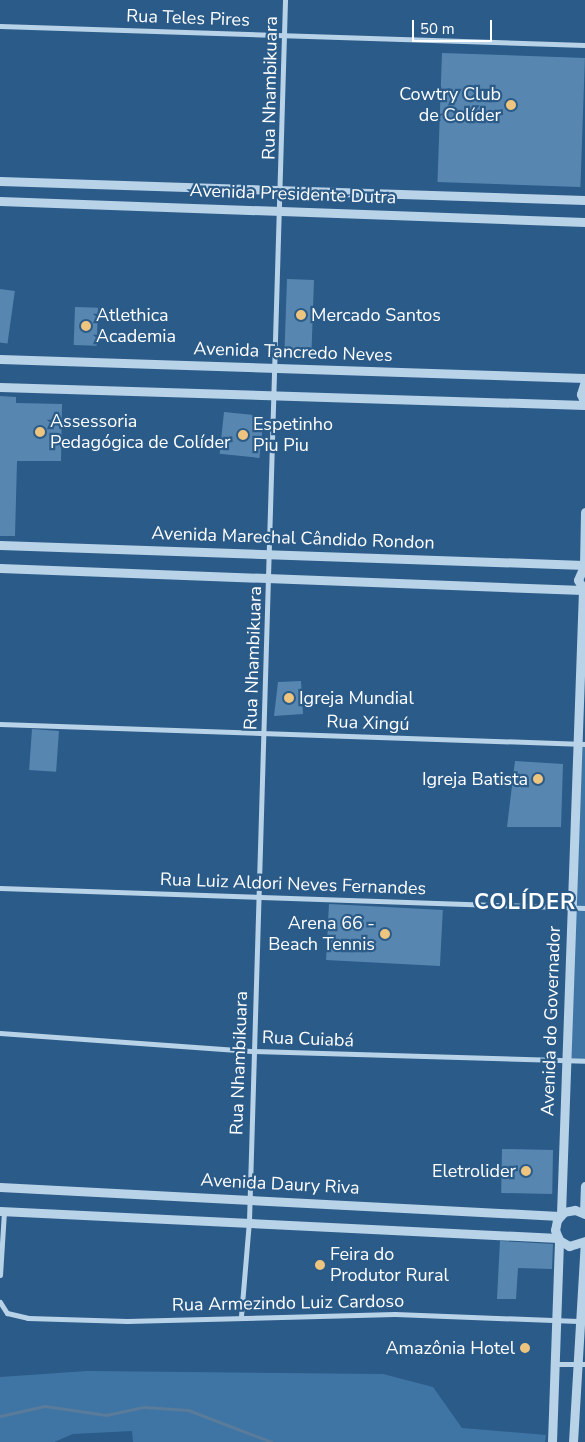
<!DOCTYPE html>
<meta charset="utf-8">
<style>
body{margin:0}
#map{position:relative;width:585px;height:1442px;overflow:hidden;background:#2b5b88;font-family:"Nunito Sans",sans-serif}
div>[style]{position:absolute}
.green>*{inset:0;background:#3f75a4}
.stream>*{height:3px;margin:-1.5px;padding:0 1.5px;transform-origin:1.5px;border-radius:1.5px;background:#5a7b99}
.building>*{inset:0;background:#5787b1;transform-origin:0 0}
.minor>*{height:5px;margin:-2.5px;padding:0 2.5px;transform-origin:2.5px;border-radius:2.5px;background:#b8d2e8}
.tertiary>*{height:9px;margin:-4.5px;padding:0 4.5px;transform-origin:4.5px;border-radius:4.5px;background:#b8d2e8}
.dots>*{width:14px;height:14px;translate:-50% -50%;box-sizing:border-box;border:2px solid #2b5b88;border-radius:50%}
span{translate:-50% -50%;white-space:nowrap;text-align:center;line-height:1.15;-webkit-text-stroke:4.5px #2b5b88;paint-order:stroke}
.street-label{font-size:18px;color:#fff}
.poi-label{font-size:18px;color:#fff}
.right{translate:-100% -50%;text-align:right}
.left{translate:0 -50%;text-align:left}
.district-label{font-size:22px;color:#fff;font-weight:700;letter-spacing:1px}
.scale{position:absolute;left:412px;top:20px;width:80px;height:22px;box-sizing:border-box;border:2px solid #fff;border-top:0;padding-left:6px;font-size:15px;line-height:18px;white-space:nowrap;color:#fff;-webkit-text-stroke:4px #2b5b88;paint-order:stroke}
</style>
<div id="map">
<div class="green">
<i style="clip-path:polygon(577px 744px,585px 745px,585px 908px,571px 907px)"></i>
<i style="clip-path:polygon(572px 910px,585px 910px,585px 1061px,567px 1061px)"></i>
<i style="clip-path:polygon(87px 1371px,383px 1374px,433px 1387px,462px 1428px,546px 1435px,545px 1442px,133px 1442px,132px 1431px,73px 1434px,54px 1442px,0 1442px,0 1377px)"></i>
</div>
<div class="stream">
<i style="left:0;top:1416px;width:46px;rotate:-12.5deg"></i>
<i style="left:45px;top:1406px;width:62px;rotate:8.4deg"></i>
<i style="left:106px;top:1415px;width:39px;rotate:-12deg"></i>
<i style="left:144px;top:1407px;width:44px;rotate:3.9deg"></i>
<i style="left:188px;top:1410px;width:90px;rotate:20.9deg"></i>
</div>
<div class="building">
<i style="left:442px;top:53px;width:143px;height:129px;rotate:2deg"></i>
<i style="left:287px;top:279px;width:27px;height:71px;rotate:2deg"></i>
<i style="left:0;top:289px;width:15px;height:53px;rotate:8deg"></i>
<i style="left:75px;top:307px;width:23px;height:38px;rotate:2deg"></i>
<i style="clip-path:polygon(0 396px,16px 397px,16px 403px,62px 404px,61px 461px,17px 461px,15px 536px,0 536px)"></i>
<i style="left:224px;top:412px;width:40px;height:42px;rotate:6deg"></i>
<i style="clip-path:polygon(301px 681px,303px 714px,274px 716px,278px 682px)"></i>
<i style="left:32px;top:729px;width:27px;height:41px;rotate:4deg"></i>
<i style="clip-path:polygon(515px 761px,563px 764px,561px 827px,507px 827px)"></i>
<i style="left:329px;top:904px;width:114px;height:56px;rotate:3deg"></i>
<i style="left:502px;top:1149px;width:51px;height:44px;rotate:1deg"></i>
<i style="clip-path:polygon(500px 1241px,553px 1244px,552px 1269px,518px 1268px,516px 1299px,497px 1299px)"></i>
</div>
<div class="minor">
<i style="left:0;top:26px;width:585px;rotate:1.86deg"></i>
<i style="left:0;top:724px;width:585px;rotate:1.96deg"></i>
<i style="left:0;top:888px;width:585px;rotate:1.96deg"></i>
<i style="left:0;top:1033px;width:255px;rotate:4.1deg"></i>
<i style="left:254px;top:1051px;width:331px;rotate:1.7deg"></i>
<i style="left:0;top:1275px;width:64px;rotate:-86.4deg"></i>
<i style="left:0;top:1302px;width:13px;rotate:58deg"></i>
<i style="left:7px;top:1313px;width:22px;rotate:13deg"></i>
<i style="left:28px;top:1318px;width:99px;rotate:1.7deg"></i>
<i style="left:127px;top:1321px;width:268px;rotate:-1.5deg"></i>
<i style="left:395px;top:1314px;width:183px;rotate:2.2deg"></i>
<i style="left:241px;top:1316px;width:95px;rotate:-85.2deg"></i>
<i style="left:249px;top:1221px;width:1222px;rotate:-88.31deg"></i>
<i style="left:554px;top:1364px;width:31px"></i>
</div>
<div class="tertiary">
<i style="left:0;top:181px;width:585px;rotate:1.86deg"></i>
<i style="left:0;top:201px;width:585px;rotate:2.06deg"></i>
<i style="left:0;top:359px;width:585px;rotate:1.86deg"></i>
<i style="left:585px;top:381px;width:14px;rotate:107deg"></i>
<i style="left:581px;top:394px;width:11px;rotate:68deg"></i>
<i style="left:0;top:387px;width:585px;rotate:1.76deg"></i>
<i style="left:0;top:545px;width:584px;rotate:1.96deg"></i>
<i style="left:584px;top:565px;width:53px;rotate:-88.9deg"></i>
<i style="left:585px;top:564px;width:17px;rotate:114deg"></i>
<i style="left:578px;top:580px;width:13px;rotate:58deg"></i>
<i style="left:0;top:568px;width:583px;rotate:2.16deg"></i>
<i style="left:583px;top:590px;width:624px;rotate:92.02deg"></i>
<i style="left:0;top:1187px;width:560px;rotate:2.97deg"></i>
<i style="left:0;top:1211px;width:559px;rotate:2.77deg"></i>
<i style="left:584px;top:1213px;width:27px;rotate:-88deg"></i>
<i style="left:585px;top:1214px;width:11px;rotate:-158deg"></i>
<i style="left:575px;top:1210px;width:11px;rotate:170deg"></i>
<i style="left:564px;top:1212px;width:11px;rotate:131deg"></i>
<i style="left:557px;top:1220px;width:10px;rotate:101deg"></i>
<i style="left:555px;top:1230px;width:11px;rotate:68deg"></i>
<i style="left:559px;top:1240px;width:12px;rotate:31deg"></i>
<i style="left:569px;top:1246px;width:17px;rotate:-17deg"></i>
<i style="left:552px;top:1442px;width:202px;rotate:-88deg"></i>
<i style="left:573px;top:1442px;width:200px;rotate:-86.6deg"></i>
</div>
<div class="dots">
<i style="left:511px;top:105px;background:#eec57f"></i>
<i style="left:301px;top:315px;background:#eec57f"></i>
<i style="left:86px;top:326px;background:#eec57f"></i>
<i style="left:40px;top:432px;background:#eec57f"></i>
<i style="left:243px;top:435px;background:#eec57f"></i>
<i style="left:289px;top:698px;background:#eec57f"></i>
<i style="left:538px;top:779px;background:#eec57f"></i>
<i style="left:385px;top:934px;background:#eec57f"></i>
<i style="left:526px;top:1171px;background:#eec57f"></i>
<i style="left:320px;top:1265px;background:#eec57f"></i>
<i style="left:525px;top:1348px;background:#eec57f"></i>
</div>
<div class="street-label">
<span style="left:188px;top:18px;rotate:2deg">Rua Teles Pires</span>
<span style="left:270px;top:88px;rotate:-89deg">Rua Nhambikuara</span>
<span style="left:293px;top:194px;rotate:2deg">Avenida Presidente Dutra</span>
<span style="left:293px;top:352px;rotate:2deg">Avenida Tancredo Neves</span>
<span style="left:293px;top:538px;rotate:2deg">Avenida Marechal Cândido Rondon</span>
<span style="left:253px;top:658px;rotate:-88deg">Rua Nhambikuara</span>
<span style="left:368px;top:723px;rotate:2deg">Rua Xingú</span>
<span style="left:293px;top:884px;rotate:2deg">Rua Luiz Aldori Neves Fernandes</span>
<span style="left:551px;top:1021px;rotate:-88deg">Avenida do Governador</span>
<span style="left:308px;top:1039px;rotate:2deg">Rua Cuiabá</span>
<span style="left:239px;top:1063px;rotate:-88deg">Rua Nhambikuara</span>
<span style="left:280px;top:1184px;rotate:3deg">Avenida Daury Riva</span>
<span style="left:288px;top:1303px;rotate:-1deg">Rua Armezindo Luiz Cardoso</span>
</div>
<div class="poi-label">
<span class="right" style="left:501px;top:105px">Cowtry Club<br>de Colíder</span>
<span class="left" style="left:311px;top:315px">Mercado Santos</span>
<span class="left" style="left:96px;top:326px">Atlethica<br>Academia</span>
<span class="left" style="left:50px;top:432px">Assessoria<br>Pedagógica de Colíder</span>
<span class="left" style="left:253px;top:435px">Espetinho<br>Piu Piu</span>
<span class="left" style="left:299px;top:698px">Igreja Mundial</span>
<span class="right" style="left:528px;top:779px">Igreja Batista</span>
<span class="right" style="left:375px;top:934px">Arena 66 -<br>Beach Tennis</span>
<span class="right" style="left:516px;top:1171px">Eletrolider</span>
<span class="left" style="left:330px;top:1265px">Feira do<br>Produtor Rural</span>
<span class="right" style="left:515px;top:1348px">Amazônia Hotel</span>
</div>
<div class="district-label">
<span style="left:525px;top:903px">COLÍDER</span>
</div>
<div class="scale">50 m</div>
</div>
